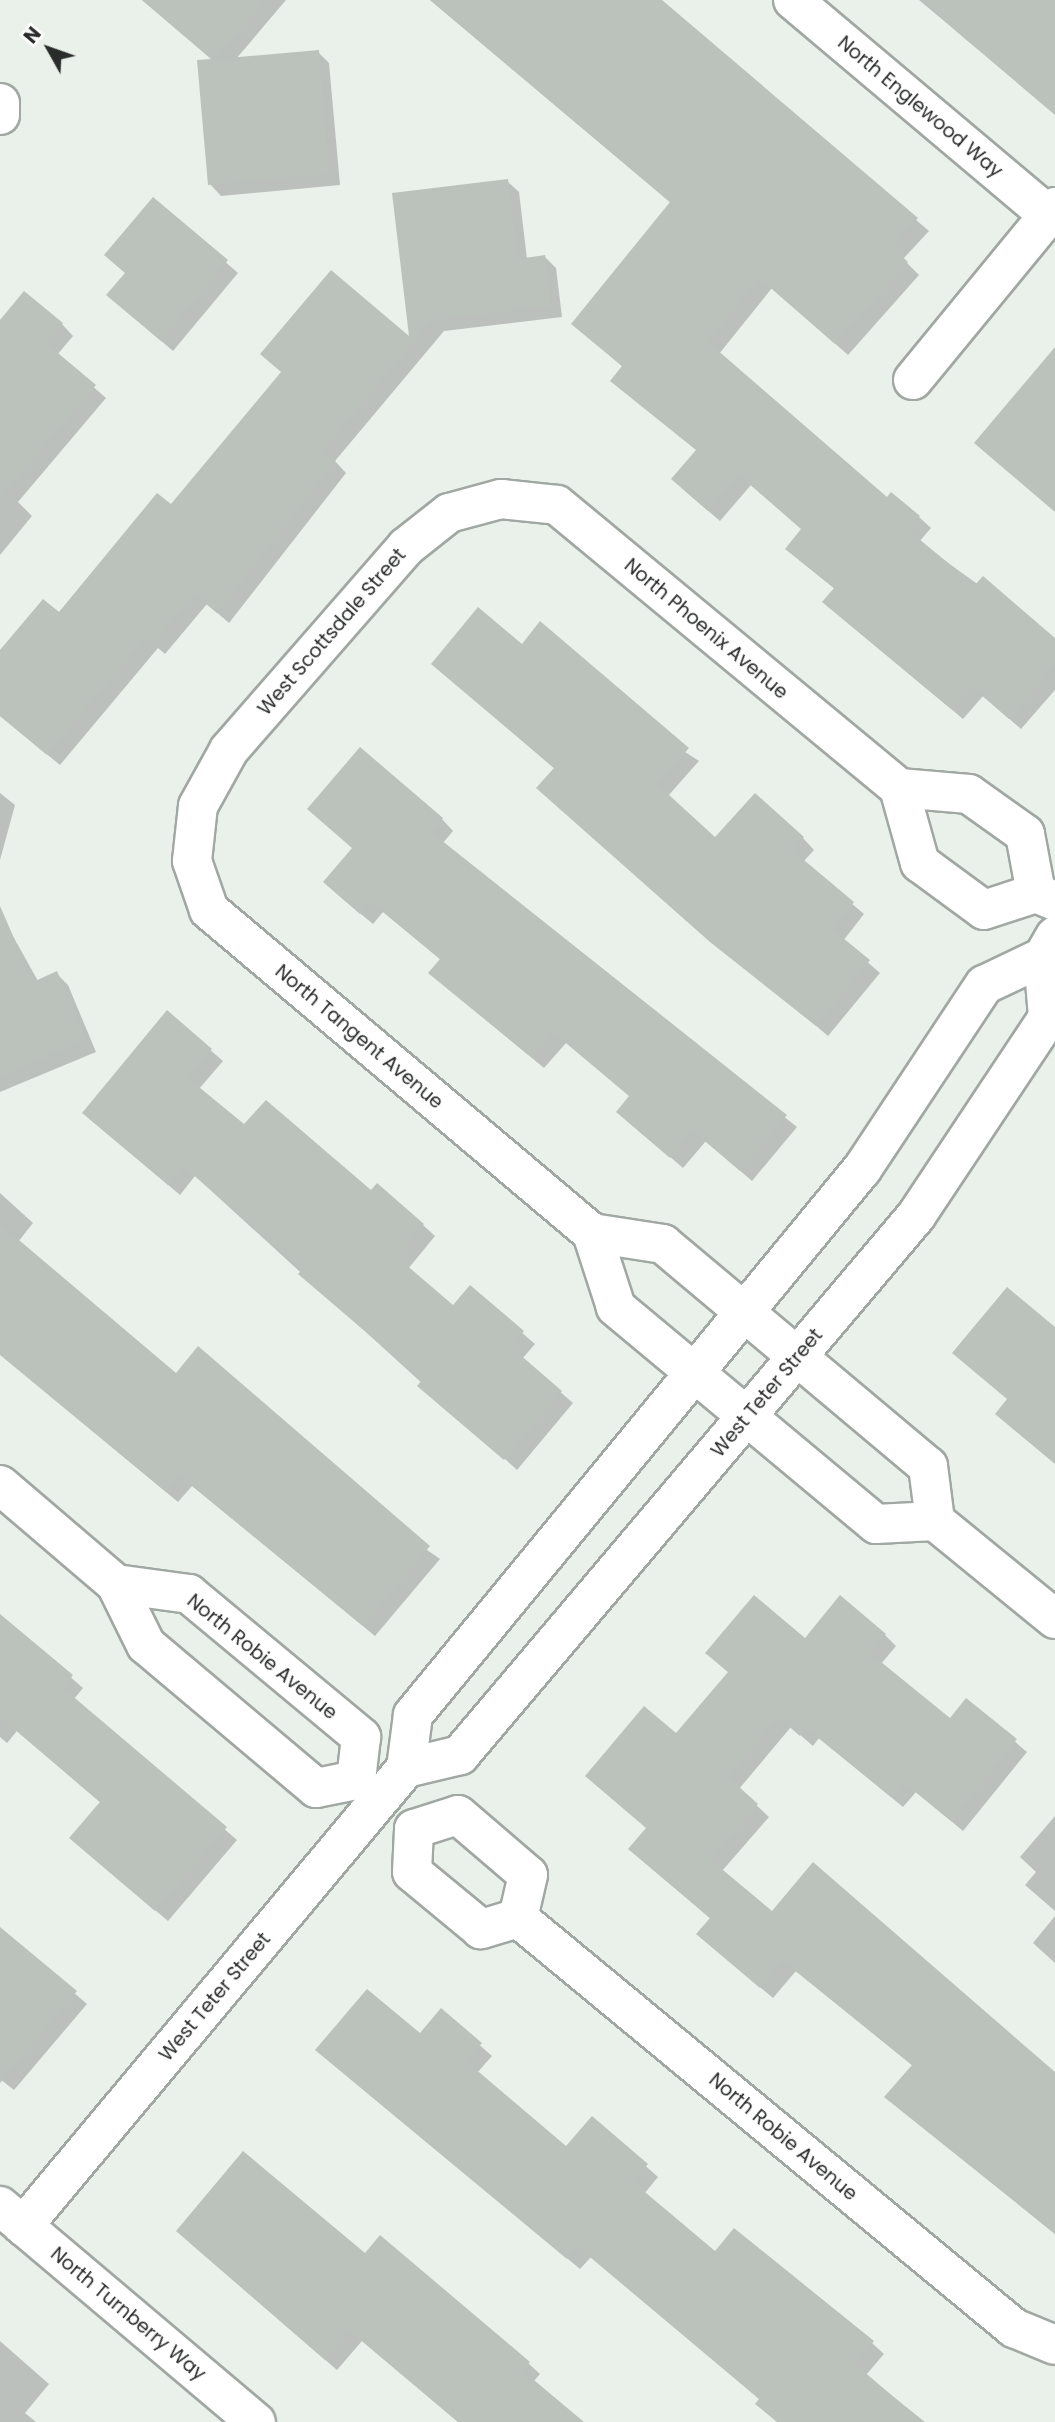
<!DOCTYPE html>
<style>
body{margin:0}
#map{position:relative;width:1055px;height:2422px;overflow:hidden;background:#eaf1eb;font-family:Poppins,sans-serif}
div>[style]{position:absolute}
.shadow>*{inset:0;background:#0003}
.building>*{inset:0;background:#bbc2bc}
.roads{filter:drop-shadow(2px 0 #a1a7a2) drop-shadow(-2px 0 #a1a7a2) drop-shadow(0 2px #a1a7a2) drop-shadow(0 -2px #a1a7a2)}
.street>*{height:38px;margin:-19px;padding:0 19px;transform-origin:19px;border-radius:19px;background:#fff}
.secondary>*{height:38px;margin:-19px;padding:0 19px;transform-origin:19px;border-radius:19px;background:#fff}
span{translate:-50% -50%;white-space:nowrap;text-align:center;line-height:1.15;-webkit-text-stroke:6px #fff;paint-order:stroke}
.street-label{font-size:19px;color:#292c2a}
.north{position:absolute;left:14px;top:14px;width:70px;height:70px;-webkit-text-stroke:5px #fff;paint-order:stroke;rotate:310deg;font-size:19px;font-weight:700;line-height:28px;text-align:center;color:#292c2a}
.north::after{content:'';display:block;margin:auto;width:24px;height:32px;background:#292c2a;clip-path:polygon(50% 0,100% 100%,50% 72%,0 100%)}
</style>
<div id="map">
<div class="shadow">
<i style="clip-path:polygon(142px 0,286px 0,236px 59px,318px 52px,329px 63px,340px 185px,221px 196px,210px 184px,214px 61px)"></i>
<i style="clip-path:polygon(430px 0,657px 0,929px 231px,903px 259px,919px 275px,848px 355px,772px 288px,719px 354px,887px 499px,919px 517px,931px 528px,919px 542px,1055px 640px,1055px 690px,1021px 729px,983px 696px,963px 719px,836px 613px,835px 589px,799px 560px,803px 530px,751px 485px,720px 521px,685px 491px,698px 451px,623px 367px,573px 324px,671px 203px)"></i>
<i style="clip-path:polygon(919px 0,1055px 0,1055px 114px)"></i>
<i style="clip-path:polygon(507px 181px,519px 192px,527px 259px,545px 257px,556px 268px,562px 317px,444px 331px,335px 461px,346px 473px,229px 623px,207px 604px,165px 654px,158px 648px,60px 765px,0 716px,0 653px,59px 615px,171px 506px,412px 340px)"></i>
<i style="clip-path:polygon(153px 199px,238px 273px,173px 351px,120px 306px)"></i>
<i style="clip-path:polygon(0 323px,62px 324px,73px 336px,57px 355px,106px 398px,18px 502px,32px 516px,0 555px)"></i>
<i style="clip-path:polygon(522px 646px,699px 761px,668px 796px,715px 840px,803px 838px,814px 850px,803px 862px,864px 914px,843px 941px,880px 973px,828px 1036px,550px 799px,555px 769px,433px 664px)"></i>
<i style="clip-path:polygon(0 793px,15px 805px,0 860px)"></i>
<i style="clip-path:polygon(442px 819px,453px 831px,442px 844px,797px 1127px,752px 1181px,706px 1141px,683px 1168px,618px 1112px,631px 1097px,566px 1043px,544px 1068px,430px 973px,441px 960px,383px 912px,373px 924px,337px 894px)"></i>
<i style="clip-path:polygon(9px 929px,38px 981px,56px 973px,68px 985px,96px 1052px,0 1092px,0 933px)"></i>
<i style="clip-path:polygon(167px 1013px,223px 1061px,199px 1089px,245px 1127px,423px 1225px,435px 1236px,408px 1269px,453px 1308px,470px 1288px,535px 1344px,522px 1359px,573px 1403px,517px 1470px,195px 1176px,180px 1195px,84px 1113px)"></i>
<i style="clip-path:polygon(0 1193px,33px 1223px,18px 1242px,176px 1375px,440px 1559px,375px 1636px,192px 1486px,178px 1502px,0 1354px)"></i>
<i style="clip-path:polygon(0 1616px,83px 1688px,74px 1699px,237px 1840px,168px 1921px,83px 1849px,101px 1803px,17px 1731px,7px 1743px,0 1737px)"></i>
<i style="clip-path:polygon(885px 1635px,896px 1646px,881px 1664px,950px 1720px,967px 1701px,1027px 1752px,963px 1831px,916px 1792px,903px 1807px,819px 1738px,813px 1746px,791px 1727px,739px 1789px,769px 1817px,722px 1871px,772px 1913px,1055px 2095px,1055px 2234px,887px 2097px,913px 2066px,796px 1971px,773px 1998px,710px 1945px,711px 1919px,642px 1860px,677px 1736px,729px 1673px,707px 1653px)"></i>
<i style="clip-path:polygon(1055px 1816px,1055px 1911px,1025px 1885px,1036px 1872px,1020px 1857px)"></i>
<i style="clip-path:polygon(1055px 1916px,1055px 1963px,1033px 1943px)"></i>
<i style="clip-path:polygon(0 1929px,87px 2004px,14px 2090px,0 2079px)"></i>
<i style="clip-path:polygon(441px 2011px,492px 2056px,477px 2073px,566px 2149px,592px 2118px,658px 2177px,644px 2194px,715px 2254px,872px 2343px,884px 2354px,866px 2375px,925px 2422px,777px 2422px,761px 2400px,591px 2257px,580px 2269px,317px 2050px,420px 2036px)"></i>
<i style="clip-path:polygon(190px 2243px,365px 2255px,528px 2363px,540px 2374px,533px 2382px,581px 2422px,458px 2422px,362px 2341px,337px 2370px)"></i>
<i style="clip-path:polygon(0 2341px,49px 2384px,25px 2413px,36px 2422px,0 2422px)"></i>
</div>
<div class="building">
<i style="clip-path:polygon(142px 0,265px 0,215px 59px,319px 50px,329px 174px,208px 185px,197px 60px,211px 59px)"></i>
<i style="clip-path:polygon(430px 0,662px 0,918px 218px,892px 247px,908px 262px,835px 344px,759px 278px,708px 342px,887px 497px,891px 492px,920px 516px,908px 530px,975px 585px,983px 576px,1055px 638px,1055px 665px,1009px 719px,971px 686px,951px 709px,822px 602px,834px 588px,785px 549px,801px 529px,739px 475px,708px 511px,671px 479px,696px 450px,610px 381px,622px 366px,571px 324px,670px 202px)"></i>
<i style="clip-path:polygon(925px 0,1055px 0,1055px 115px,956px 31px)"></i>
<i style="clip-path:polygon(508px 179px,518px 259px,545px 255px,551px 306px,432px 320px,323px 450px,336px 460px,217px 613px,194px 594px,153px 644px,145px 638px,47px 755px,0 716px,0 650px,43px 599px,59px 612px,157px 493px,171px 504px,281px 372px,260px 354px,331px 270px,409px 336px,392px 193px)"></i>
<i style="clip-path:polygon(153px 197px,228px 260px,161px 341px,106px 295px,125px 273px,104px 255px)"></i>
<i style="clip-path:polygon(24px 291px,63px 323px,46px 343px,96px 385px,0 499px,0 320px)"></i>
<i style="clip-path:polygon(1055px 347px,1055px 512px,974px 443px)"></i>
<i style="clip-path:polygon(478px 607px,522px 644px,540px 621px,689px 748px,657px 784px,715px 837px,755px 793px,804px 837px,792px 850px,854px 902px,832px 929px,870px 960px,816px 1026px,710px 942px,536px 788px,554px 768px,431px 664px)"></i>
<i style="clip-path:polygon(360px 747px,443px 818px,431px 832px,787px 1115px,740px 1171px,693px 1131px,670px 1158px,616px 1112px,629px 1096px,553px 1032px,532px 1058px,428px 973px,440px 959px,371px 902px,360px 914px,323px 882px,352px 848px,307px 809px)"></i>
<i style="clip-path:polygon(0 906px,33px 982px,57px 971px,86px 1040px,0 1076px)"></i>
<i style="clip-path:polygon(167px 1010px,212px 1049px,188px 1078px,244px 1124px,266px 1100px,371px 1190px,377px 1183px,424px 1224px,397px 1257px,453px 1305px,470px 1285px,524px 1331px,511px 1347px,562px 1391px,504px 1460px,417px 1386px,422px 1380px,298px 1274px,303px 1269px,183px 1166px,168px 1185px,82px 1113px)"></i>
<i style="clip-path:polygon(0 1224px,176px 1373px,198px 1346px,430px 1546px,363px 1626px,179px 1475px,166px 1492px,0 1355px)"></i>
<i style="clip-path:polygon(1007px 1287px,1055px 1327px,1055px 1464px,995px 1414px,1007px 1399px,952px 1353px)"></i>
<i style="clip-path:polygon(754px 1595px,805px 1638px,840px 1595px,886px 1634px,870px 1653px,950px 1718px,966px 1698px,1017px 1739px,951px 1821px,903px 1782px,891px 1797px,806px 1728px,800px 1736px,778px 1717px,728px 1777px,758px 1804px,711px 1860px,772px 1911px,813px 1862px,1055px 2072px,1055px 2234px,884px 2097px,912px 2065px,783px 1961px,760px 1988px,696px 1934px,710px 1918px,628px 1849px,646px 1828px,585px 1776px,644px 1706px,676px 1733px,728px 1672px,705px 1653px)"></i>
<i style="clip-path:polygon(0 1614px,73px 1675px,63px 1688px,227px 1827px,155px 1911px,69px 1838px,100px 1802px,0 1717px)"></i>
<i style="clip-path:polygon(0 1927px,77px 1991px,0 2083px)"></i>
<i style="clip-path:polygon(367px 1989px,420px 2033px,441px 2008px,482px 2043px,466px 2061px,566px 2146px,592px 2116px,648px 2164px,633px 2182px,715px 2251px,734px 2228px,874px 2341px,855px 2364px,923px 2422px,777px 2422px,755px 2404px,759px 2399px,578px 2247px,567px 2259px,315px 2050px)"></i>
<i style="clip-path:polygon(243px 2151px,365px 2253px,380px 2235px,530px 2362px,522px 2370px,584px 2422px,458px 2422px,350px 2331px,325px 2360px,176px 2231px)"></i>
</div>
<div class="roads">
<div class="street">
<i style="left:793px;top:0;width:334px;rotate:40.1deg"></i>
<i style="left:0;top:103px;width:12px;rotate:90deg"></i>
<i style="left:913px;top:380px;width:224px;rotate:-50.6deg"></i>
<i style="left:1036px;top:893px;width:60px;rotate:-100.6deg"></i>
<i style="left:1025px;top:834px;width:69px;rotate:-144.5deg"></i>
<i style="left:969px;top:794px;width:70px;rotate:-175.1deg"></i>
<i style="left:899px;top:788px;width:78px;rotate:74.4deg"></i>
<i style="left:920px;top:863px;width:79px;rotate:36.3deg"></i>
<i style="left:984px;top:910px;width:55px;rotate:-18.1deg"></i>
<i style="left:1036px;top:893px;width:21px;rotate:23deg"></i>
<i style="left:592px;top:1233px;width:501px;rotate:-139.86deg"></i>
<i style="left:209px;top:910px;width:52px;rotate:-109.1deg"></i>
<i style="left:192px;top:861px;width:55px;rotate:-83.8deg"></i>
<i style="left:198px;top:806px;width:64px;rotate:-61deg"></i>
<i style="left:229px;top:750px;width:269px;rotate:-48.9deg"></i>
<i style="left:406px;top:547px;width:55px;rotate:-38.3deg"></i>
<i style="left:449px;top:513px;width:54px;rotate:-15.1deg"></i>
<i style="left:501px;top:499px;width:56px;rotate:6.1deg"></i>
<i style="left:557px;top:505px;width:444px;rotate:39.6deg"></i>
<i style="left:0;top:1485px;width:153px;rotate:40.5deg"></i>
<i style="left:935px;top:1521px;width:59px;rotate:177.1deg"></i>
<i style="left:876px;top:1524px;width:339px;rotate:-140.2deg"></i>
<i style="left:616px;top:1307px;width:78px;rotate:-108deg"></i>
<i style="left:592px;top:1233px;width:72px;rotate:8.8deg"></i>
<i style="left:663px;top:1244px;width:346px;rotate:40deg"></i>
<i style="left:928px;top:1466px;width:55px;rotate:82.7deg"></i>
<i style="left:935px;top:1521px;width:155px;rotate:39.2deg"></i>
<i style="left:116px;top:1584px;width:74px;rotate:7.8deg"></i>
<i style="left:189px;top:1594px;width:224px;rotate:39.7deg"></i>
<i style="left:361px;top:1737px;width:43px;rotate:96.6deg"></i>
<i style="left:356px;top:1780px;width:41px;rotate:168.7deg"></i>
<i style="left:316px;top:1788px;width:222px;rotate:-139.9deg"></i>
<i style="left:146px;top:1645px;width:68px;rotate:-116.2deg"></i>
<i style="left:458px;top:1815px;width:92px;rotate:40.6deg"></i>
<i style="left:528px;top:1875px;width:44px;rotate:103.1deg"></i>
<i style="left:518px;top:1918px;width:39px;rotate:163deg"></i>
<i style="left:481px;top:1929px;width:89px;rotate:-140.4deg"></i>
<i style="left:412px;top:1872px;width:43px;rotate:-87.3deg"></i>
<i style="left:414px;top:1829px;width:46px;rotate:-17.7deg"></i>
<i style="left:518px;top:1918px;width:644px;rotate:39.58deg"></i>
<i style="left:1014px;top:2328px;width:44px;rotate:22.5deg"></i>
<i style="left:0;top:2206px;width:335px;rotate:40.2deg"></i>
</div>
<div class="secondary">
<i style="left:1043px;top:957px;width:65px;rotate:154.6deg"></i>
<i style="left:984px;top:985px;width:221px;rotate:123.5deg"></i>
<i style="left:862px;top:1169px;width:707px;rotate:129.43deg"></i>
<i style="left:413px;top:1715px;width:53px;rotate:97.5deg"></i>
<i style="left:406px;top:1768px;width:56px;rotate:-13.5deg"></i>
<i style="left:460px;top:1755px;width:706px;rotate:-49.77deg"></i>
<i style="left:916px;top:1216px;width:239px;rotate:-56.4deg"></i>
<i style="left:1048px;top:1017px;width:60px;rotate:-94.8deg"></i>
<i style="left:1043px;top:957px;width:24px;rotate:-60deg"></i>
<i style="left:23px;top:2226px;width:597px;rotate:-50.1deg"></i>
</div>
</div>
<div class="street-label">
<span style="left:920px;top:107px;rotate:40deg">North Englewood Way</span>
<span style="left:706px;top:629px;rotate:40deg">North Phoenix Avenue</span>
<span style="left:332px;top:632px;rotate:-49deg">West Scottsdale Street</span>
<span style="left:359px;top:1037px;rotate:40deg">North Tangent Avenue</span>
<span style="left:767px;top:1393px;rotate:-50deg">West Teter Street</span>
<span style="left:262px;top:1657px;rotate:39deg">North Robie Avenue</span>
<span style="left:215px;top:1997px;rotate:-50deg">West Teter Street</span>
<span style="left:783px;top:2137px;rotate:40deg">North Robie Avenue</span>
<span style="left:128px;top:2314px;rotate:40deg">North Turnberry Way</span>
</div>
<div class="north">N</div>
</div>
